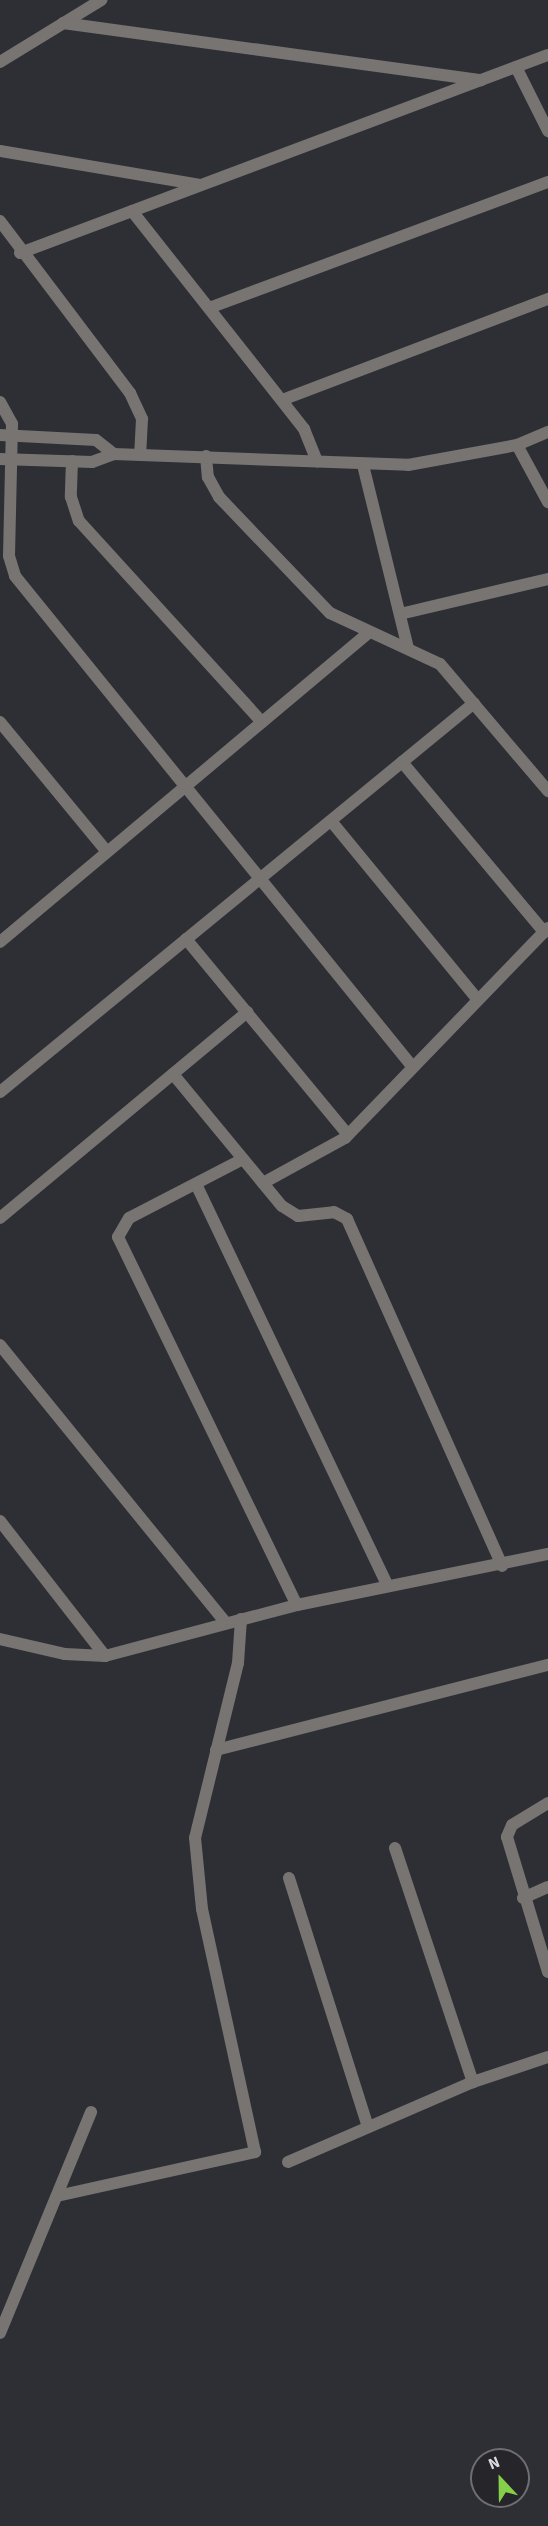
<!DOCTYPE html>
<style>
body{margin:0}
#map{position:relative;width:548px;height:2526px;overflow:hidden;background:#2e2f34;font-family:"Source Sans 3",sans-serif}
div>[style]{position:absolute}
.street>*{height:12px;margin:-6px;padding:0 6px;transform-origin:6px;border-radius:6px;background:#777472}
span{translate:-50% -50%;white-space:nowrap;text-align:center;line-height:1.15;-webkit-text-stroke:6px #25252a;paint-order:stroke}
.north{position:absolute;left:470px;top:2448px;width:60px;height:60px;box-sizing:border-box;background:#25252a;border:2px solid #6e6e72;border-radius:50%;rotate:338deg;font-size:16px;font-weight:700;line-height:24px;text-align:center;color:#dbdbdf}
.north::after{content:'';display:block;margin:auto;width:21px;height:27px;background:#86cf4b;clip-path:polygon(50% 0,100% 100%,50% 72%,0 100%)}
</style>
<div id="map">
<div class="street">
<i style="left:63px;top:23px;width:422px;rotate:7.8deg"></i>
<i style="left:0;top:62px;width:119px;rotate:-31.5deg"></i>
<i style="left:516px;top:67px;width:72px;rotate:63.4deg"></i>
<i style="left:0;top:151px;width:203px;rotate:9.6deg"></i>
<i style="left:132px;top:211px;width:278px;rotate:51.7deg"></i>
<i style="left:304px;top:429px;width:35px;rotate:68deg"></i>
<i style="left:0;top:221px;width:216px;rotate:52.9deg"></i>
<i style="left:130px;top:393px;width:29px;rotate:65deg"></i>
<i style="left:142px;top:419px;width:36px;rotate:93deg"></i>
<i style="left:20px;top:253px;width:564px;rotate:-20.56deg"></i>
<i style="left:209px;top:308px;width:362px;rotate:-20.4deg"></i>
<i style="left:282px;top:400px;width:285px;rotate:-20.8deg"></i>
<i style="left:0;top:402px;width:25px;rotate:61deg"></i>
<i style="left:12px;top:424px;width:132px;rotate:91.3deg"></i>
<i style="left:9px;top:556px;width:21px;rotate:73deg"></i>
<i style="left:15px;top:576px;width:629px;rotate:51deg"></i>
<i style="left:0;top:435px;width:96px;rotate:3deg"></i>
<i style="left:96px;top:440px;width:23px;rotate:38deg"></i>
<i style="left:517px;top:445px;width:65px;rotate:61.5deg"></i>
<i style="left:206px;top:456px;width:21px;rotate:85deg"></i>
<i style="left:208px;top:477px;width:23px;rotate:61deg"></i>
<i style="left:219px;top:497px;width:161px;rotate:46.3deg"></i>
<i style="left:330px;top:613px;width:121px;rotate:24.9deg"></i>
<i style="left:440px;top:664px;width:167px;rotate:49.6deg"></i>
<i style="left:0;top:459px;width:92px;rotate:1.9deg"></i>
<i style="left:92px;top:462px;width:23px;rotate:-20deg"></i>
<i style="left:114px;top:454px;width:294px;rotate:2.1deg"></i>
<i style="left:408px;top:465px;width:111px;rotate:-10.4deg"></i>
<i style="left:517px;top:445px;width:34px;rotate:-23deg"></i>
<i style="left:72px;top:461px;width:36px;rotate:92deg"></i>
<i style="left:71px;top:497px;width:25px;rotate:72deg"></i>
<i style="left:79px;top:521px;width:272px;rotate:47.7deg"></i>
<i style="left:363px;top:465px;width:188px;rotate:76.2deg"></i>
<i style="left:400px;top:614px;width:152px;rotate:-13.3deg"></i>
<i style="left:0;top:722px;width:168px;rotate:50.5deg"></i>
<i style="left:402px;top:762px;width:222px;rotate:50.1deg"></i>
<i style="left:331px;top:821px;width:230px;rotate:50.6deg"></i>
<i style="left:186px;top:939px;width:254px;rotate:50.4deg"></i>
<i style="left:0;top:942px;width:479px;rotate:-40deg"></i>
<i style="left:173px;top:1074px;width:171px;rotate:50.5deg"></i>
<i style="left:282px;top:1206px;width:19px;rotate:32deg"></i>
<i style="left:298px;top:1216px;width:36px;rotate:-6deg"></i>
<i style="left:334px;top:1212px;width:15px;rotate:28deg"></i>
<i style="left:347px;top:1219px;width:380px;rotate:65.9deg"></i>
<i style="left:0;top:1092px;width:613px;rotate:-39.37deg"></i>
<i style="left:243px;top:1159px;width:128px;rotate:152.6deg"></i>
<i style="left:129px;top:1218px;width:22px;rotate:120deg"></i>
<i style="left:118px;top:1237px;width:409px;rotate:64.1deg"></i>
<i style="left:263px;top:1183px;width:94px;rotate:-28.8deg"></i>
<i style="left:345px;top:1138px;width:292px;rotate:-46deg"></i>
<i style="left:196px;top:1184px;width:445px;rotate:64.5deg"></i>
<i style="left:0;top:1218px;width:322px;rotate:-39.8deg"></i>
<i style="left:0;top:1345px;width:357px;rotate:50.9deg"></i>
<i style="left:0;top:1521px;width:171px;rotate:52.1deg"></i>
<i style="left:0;top:1639px;width:67px;rotate:13deg"></i>
<i style="left:65px;top:1654px;width:40px;rotate:2.9deg"></i>
<i style="left:105px;top:1656px;width:199px;rotate:-14.9deg"></i>
<i style="left:297px;top:1605px;width:256px;rotate:-11.5deg"></i>
<i style="left:216px;top:1750px;width:343px;rotate:-14.4deg"></i>
<i style="left:548px;top:1803px;width:42px;rotate:148.6deg"></i>
<i style="left:512px;top:1825px;width:13px;rotate:113deg"></i>
<i style="left:507px;top:1837px;width:141px;rotate:73.1deg"></i>
<i style="left:395px;top:1848px;width:247px;rotate:71.6deg"></i>
<i style="left:289px;top:1878px;width:261px;rotate:72.4deg"></i>
<i style="left:523px;top:1898px;width:27px;rotate:-24deg"></i>
<i style="left:288px;top:2162px;width:202px;rotate:-23.4deg"></i>
<i style="left:473px;top:2082px;width:79px;rotate:-18.4deg"></i>
<i style="left:57px;top:2196px;width:203px;rotate:-12.5deg"></i>
<i style="left:255px;top:2152px;width:249px;rotate:-102.3deg"></i>
<i style="left:202px;top:1909px;width:71px;rotate:-95.6deg"></i>
<i style="left:195px;top:1838px;width:180px;rotate:-76.2deg"></i>
<i style="left:238px;top:1663px;width:44px;rotate:-86.1deg"></i>
<i style="left:0;top:2333px;width:239px;rotate:-67.6deg"></i>
</div>
<div class="north">N</div>
</div>
